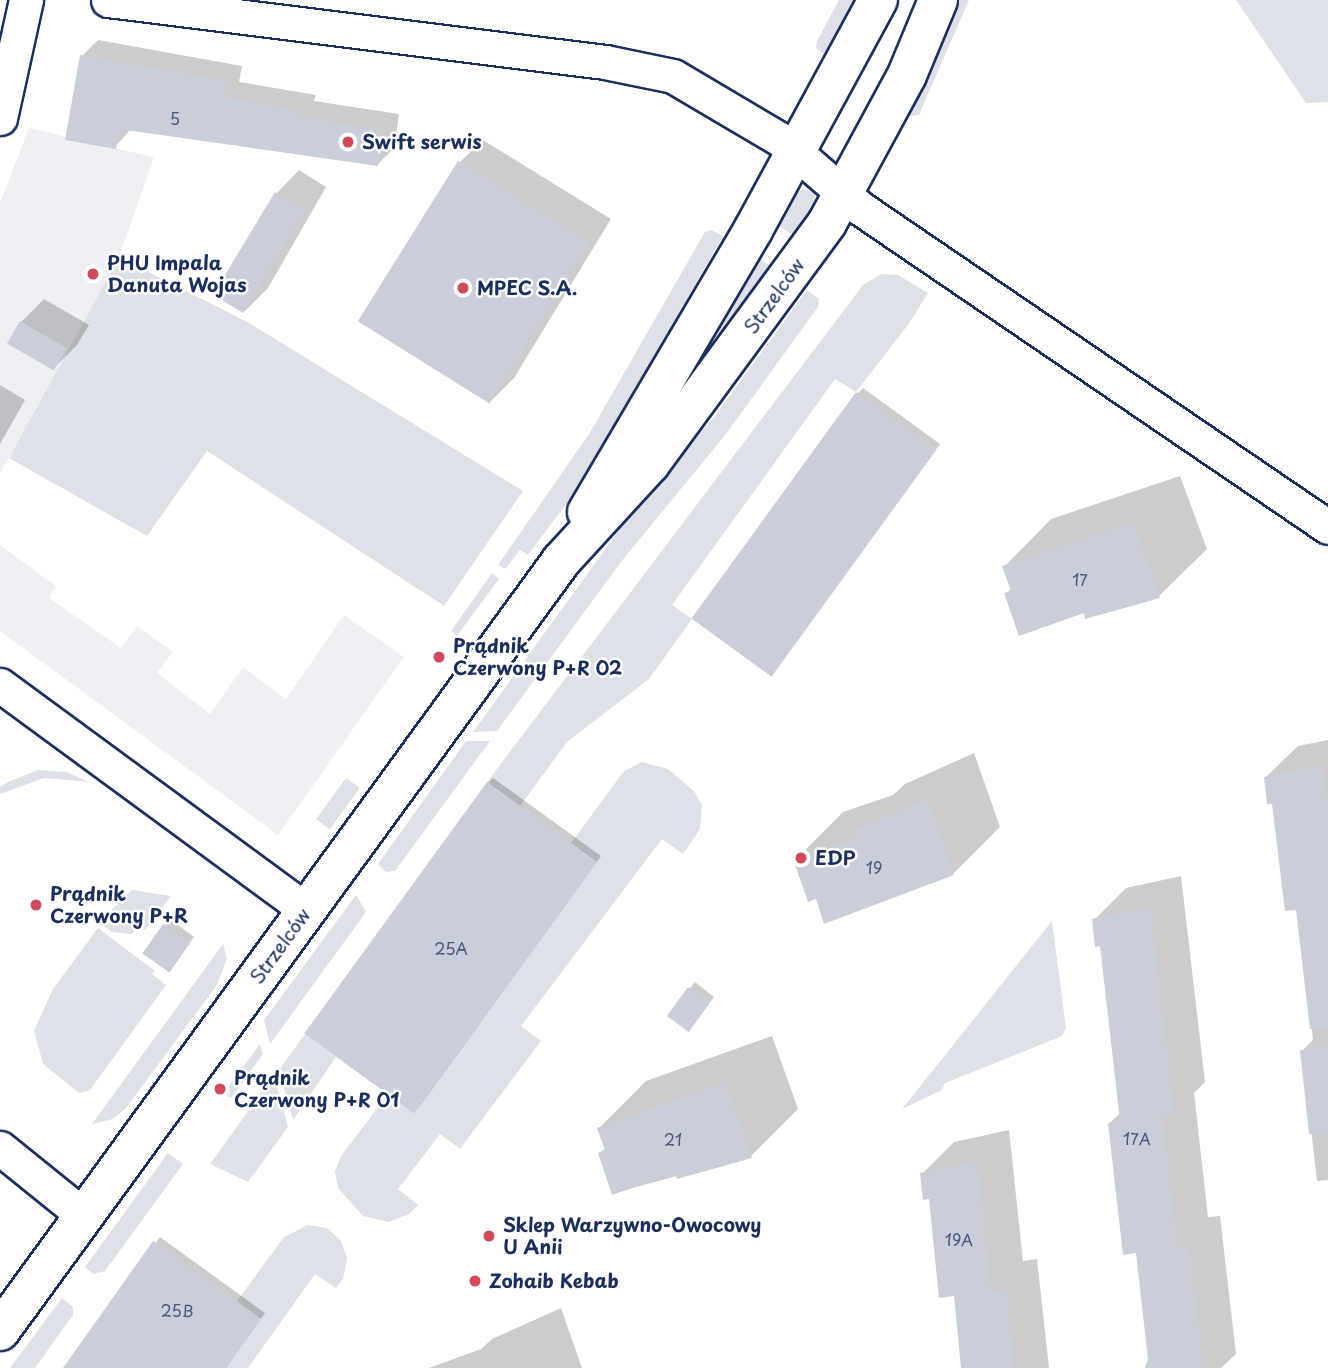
<!DOCTYPE html>
<meta charset="utf-8">
<style>
body{margin:0}
#map{position:relative;width:1328px;height:1368px;overflow:hidden;background:#fff;font-family:"Playpen Sans",sans-serif}
div>[style]{position:absolute}
.built>*{inset:0;background:#eff0f4}
.green>*{inset:0;background:#dee1e7;transform-origin:0 0}
.shadow>*{inset:0;background:#0003}
.building>*{inset:0;background:#caceda;transform-origin:0 0}
.roads{filter:drop-shadow(2px 0 #1b2f5e) drop-shadow(-2px 0 #1b2f5e) drop-shadow(0 2px #1b2f5e) drop-shadow(0 -2px #1b2f5e)}
.street>*{height:33px;margin:-16.5px;padding:0 16.5px;transform-origin:16.5px;border-radius:16.5px;background:#fff}
.secondary>*{height:38px;margin:-19px;padding:0 19px;transform-origin:19px;border-radius:19px;background:#fff}
.dots>*{width:19px;height:19px;translate:-50% -50%;box-sizing:border-box;border:4px solid #fff;border-radius:50%}
span{translate:-50% -50%;white-space:nowrap;text-align:center;line-height:1.15;-webkit-text-stroke:5px #fff;paint-order:stroke}
.number-label{font-size:16px;color:#47577d}
.number-label span{-webkit-text-stroke-width:0}
.poi-label{font-size:19px;color:#1b2f5e;font-weight:700}
.left{translate:0 -50%;text-align:left}
.street-label{font-size:19px;color:#1b2f5e}
</style>
<div id="map">
<div class="built">
<i style="clip-path:polygon(29px 128px,154px 157px,119px 257px,0 474px,0 203px)"></i>
<i style="clip-path:polygon(0 545px,56px 586px,49px 598px,121px 648px,137px 626px,173px 652px,157px 673px,210px 714px,243px 667px,286px 699px,344px 615px,404px 657px,278px 835px,0 631px)"></i>
</div>
<div class="green">
<i style="clip-path:polygon(839px 0,853px 0,824px 54px,816px 48px,817px 41px)"></i>
<i style="clip-path:polygon(957px 0,969px 0,919px 115px,907px 117px)"></i>
<i style="clip-path:polygon(1236px 0,1328px 0,1328px 102px,1306px 103px)"></i>
<i style="clip-path:polygon(805px 189px,814px 193px,817px 204px,795px 236px,777px 225px,795px 192px)"></i>
<i style="clip-path:polygon(711px 230px,723px 236px,581px 484px,528px 555px,520px 550px,505px 569px,498px 565px,589px 434px,705px 232px)"></i>
<i style="clip-path:polygon(119px 257px,249px 323px,523px 491px,444px 606px,207px 451px,147px 536px,9px 458px)"></i>
<i style="clip-path:polygon(758px 258px,772px 267px,719px 334px,718px 329px)"></i>
<i style="clip-path:polygon(881px 274px,898px 275px,928px 293px,910px 322px,856px 392px,835px 379px,672px 605px,692px 619px,649px 679px,567px 742px,520px 806px,487px 782px,863px 285px)"></i>
<i style="clip-path:polygon(807px 290px,819px 299px,818px 307px,726px 434px,621px 562px,497px 731px,473px 732px,630px 515px,714px 417px)"></i>
<i style="clip-path:polygon(492px 573px,499px 579px,457px 636px,451px 631px)"></i>
<i style="clip-path:polygon(466px 741px,490px 741px,395px 871px,386px 872px,378px 864px)"></i>
<i style="clip-path:polygon(642px 762px,668px 769px,694px 791px,702px 805px,700px 829px,683px 854px,662px 839px,521px 1026px,541px 1041px,460px 1149px,440px 1134px,398px 1189px,418px 1205px,409px 1214px,389px 1222px,363px 1216px,338px 1188px,335px 1171px,341px 1156px,388px 1094px,596px 862px,571px 843px,624px 771px)"></i>
<i style="clip-path:polygon(38px 770px,67px 772px,89px 782px,44px 778px,0 794px,0 787px,8px 782px)"></i>
<i style="left:346px;top:778px;width:17px;height:51px;rotate:36deg"></i>
<i style="clip-path:polygon(132px 890px,171px 896px,145px 930px,139px 925px,132px 934px,112px 932px,99px 922px)"></i>
<i style="clip-path:polygon(356px 895px,366px 912px,270px 1044px,264px 1020px)"></i>
<i style="clip-path:polygon(1052px 921px,1066px 1028px,1062px 1036px,945px 1083px,942px 1090px,902px 1109px)"></i>
<i style="clip-path:polygon(98px 928px,155px 971px,152px 974px,166px 985px,90px 1090px,79px 1093px,43px 1064px,34px 1031px,53px 989px)"></i>
<i style="clip-path:polygon(223px 944px,227px 958px,217px 985px,126px 1108px,113px 1119px,92px 1124px)"></i>
<i style="clip-path:polygon(305px 1034px,336px 1057px,293px 1120px,279px 1070px)"></i>
<i style="clip-path:polygon(260px 1044px,263px 1054px,231px 1098px,223px 1094px)"></i>
<i style="clip-path:polygon(274px 1075px,288px 1127px,248px 1182px,210px 1164px)"></i>
<i style="clip-path:polygon(168px 1153px,183px 1164px,105px 1271px,93px 1274px,85px 1267px)"></i>
<i style="clip-path:polygon(308px 1225px,327px 1228px,341px 1241px,347px 1258px,343px 1279px,336px 1288px,315px 1274px,248px 1368px,226px 1368px,261px 1319px,237px 1301px,284px 1237px)"></i>
<i style="clip-path:polygon(62px 1298px,73px 1307px,73px 1315px,35px 1368px,10px 1368px)"></i>
</div>
<div class="shadow">
<i style="clip-path:polygon(98px 40px,242px 66px,239px 82px,316px 95px,314px 101px,399px 114px,394px 148px,378px 164px,131px 129px,115px 147px,82px 56px)"></i>
<i style="clip-path:polygon(483px 140px,611px 219px,514px 378px,491px 401px,460px 162px)"></i>
<i style="clip-path:polygon(299px 170px,326px 187px,268px 288px,245px 311px,217px 296px,277px 193px)"></i>
<i style="clip-path:polygon(44px 299px,89px 325px,77px 345px,54px 368px,9px 342px,21px 322px)"></i>
<i style="clip-path:polygon(0 385px,25px 400px,0 444px)"></i>
<i style="clip-path:polygon(863px 388px,940px 444px,771px 674px,858px 393px)"></i>
<i style="clip-path:polygon(1180px 476px,1207px 549px,1159px 596px,1133px 606px,1132px 601px,1085px 610px,1006px 594px,1012px 588px,1004px 567px,1051px 519px)"></i>
<i style="clip-path:polygon(1328px 740px,1328px 1180px,1317px 1181px,1302px 1051px,1313px 1040px,1298px 908px,1266px 777px,1298px 746px)"></i>
<i style="clip-path:polygon(974px 753px,1000px 827px,953px 874px,817px 897px,795px 860px,843px 812px,893px 795px,905px 784px)"></i>
<i style="clip-path:polygon(493px 778px,601px 856px,420px 1106px,488px 783px)"></i>
<i style="clip-path:polygon(1181px 876px,1205px 1082px,1194px 1093px,1208px 1217px,1220px 1216px,1236px 1354px,1221px 1368px,1145px 1368px,1149px 1357px,1137px 1252px,1110px 1123px,1121px 1112px,1102px 944px,1094px 920px,1126px 888px)"></i>
<i style="clip-path:polygon(170px 919px,194px 937px,173px 965px,143px 953px)"></i>
<i style="clip-path:polygon(695px 982px,714px 997px,692px 1025px,668px 1016px)"></i>
<i style="clip-path:polygon(772px 1036px,798px 1109px,751px 1156px,614px 1193px,600px 1153px,606px 1148px,599px 1128px,646px 1081px)"></i>
<i style="clip-path:polygon(1009px 1130px,1023px 1261px,1037px 1259px,1049px 1368px,963px 1368px,956px 1294px,922px 1174px,954px 1142px)"></i>
<i style="clip-path:polygon(160px 1237px,265px 1313px,226px 1368px,65px 1368px)"></i>
<i style="clip-path:polygon(561px 1308px,582px 1368px,429px 1368px,481px 1349px,492px 1339px)"></i>
</div>
<div class="building">
<i style="clip-path:polygon(80px 55px,227px 81px,224px 97px,301px 111px,300px 117px,384px 130px,378px 166px,119px 129px,116px 149px,65px 140px)"></i>
<i style="left:458px;top:161px;width:155px;height:189px;rotate:32deg"></i>
<i style="left:275px;top:192px;width:35px;height:120px;rotate:31deg"></i>
<i style="left:20px;top:321px;width:54px;height:26px;rotate:30deg"></i>
<i style="left:856px;top:392px;width:99px;height:280px;rotate:36deg"></i>
<i style="clip-path:polygon(1133px 522px,1160px 598px,1085px 619px,1084px 613px,1019px 636px,1004px 593px,1011px 591px,1002px 566px)"></i>
<i style="clip-path:polygon(1322px 765px,1328px 816px,1328px 1028px,1310px 1029px,1296px 910px,1285px 911px,1272px 804px,1267px 804px,1264px 777px)"></i>
<i style="left:487px;top:782px;width:136px;height:311px;rotate:36deg"></i>
<i style="clip-path:polygon(927px 799px,954px 875px,824px 924px,816px 899px,808px 902px,793px 859px,858px 837px,855px 830px)"></i>
<i style="clip-path:polygon(1150px 907px,1174px 1115px,1162px 1117px,1177px 1248px,1189px 1247px,1203px 1368px,1149px 1368px,1136px 1253px,1123px 1255px,1108px 1123px,1120px 1121px,1100px 946px,1095px 947px,1092px 919px)"></i>
<i style="left:163px;top:924px;width:33px;height:36px;rotate:35deg"></i>
<i style="left:688px;top:987px;width:27px;height:36px;rotate:36deg"></i>
<i style="clip-path:polygon(1328px 1048px,1328px 1133px,1309px 1134px,1300px 1050px)"></i>
<i style="clip-path:polygon(725px 1082px,752px 1158px,677px 1179px,675px 1173px,612px 1195px,598px 1153px,605px 1150px,597px 1128px)"></i>
<i style="clip-path:polygon(977px 1161px,991px 1292px,1006px 1290px,1014px 1368px,961px 1368px,954px 1296px,939px 1298px,929px 1199px,923px 1200px,920px 1173px)"></i>
<i style="clip-path:polygon(153px 1241px,261px 1319px,226px 1368px,63px 1368px)"></i>
</div>
<div class="roads">
<div class="street">
<i style="left:108px;top:0;width:501px;rotate:7.11deg"></i>
<i style="left:605px;top:62px;width:69px;rotate:11.6deg"></i>
<i style="left:673px;top:76px;width:128px;rotate:30.6deg"></i>
<i style="left:783px;top:141px;width:102px;rotate:41deg"></i>
<i style="left:860px;top:208px;width:566px;rotate:34.28deg"></i>
<i style="left:0;top:118px;width:121px;rotate:-77.6deg"></i>
<i style="left:0;top:685px;width:380px;rotate:36.3deg"></i>
<i style="left:0;top:1148px;width:107px;rotate:38.9deg"></i>
</div>
<div class="secondary">
<i style="left:587px;top:512px;width:327px;rotate:-59.5deg"></i>
<i style="left:753px;top:230px;width:262px;rotate:-61.5deg"></i>
<i style="left:0;top:1331px;width:953px;rotate:-53.92deg"></i>
<i style="left:561px;top:561px;width:132px;rotate:-47.5deg"></i>
<i style="left:650px;top:464px;width:299px;rotate:-53.7deg"></i>
<i style="left:827px;top:223px;width:168px;rotate:-61.6deg"></i>
<i style="left:907px;top:75px;width:81px;rotate:-67.5deg"></i>
</div>
</div>
<div class="dots">
<i style="left:348px;top:142px;background:#d1495b"></i>
<i style="left:93px;top:274px;background:#d1495b"></i>
<i style="left:463px;top:288px;background:#d1495b"></i>
<i style="left:439px;top:657px;background:#d1495b"></i>
<i style="left:801px;top:858px;background:#d1495b"></i>
<i style="left:36px;top:905px;background:#d1495b"></i>
<i style="left:220px;top:1089px;background:#d1495b"></i>
<i style="left:489px;top:1236px;background:#d1495b"></i>
<i style="left:475px;top:1281px;background:#d1495b"></i>
</div>
<div class="number-label">
<span style="left:175px;top:118px">5</span>
<span style="left:1080px;top:579px">17</span>
<span style="left:874px;top:867px">19</span>
<span style="left:451px;top:948px">25A</span>
<span style="left:1137px;top:1138px">17A</span>
<span style="left:673px;top:1139px">21</span>
<span style="left:959px;top:1239px">19A</span>
<span style="left:177px;top:1310px">25B</span>
</div>
<div class="poi-label">
<span class="left" style="left:362px;top:142px">Swift serwis</span>
<span class="left" style="left:107px;top:274px">PHU Impala<br>Danuta Wojas</span>
<span class="left" style="left:477px;top:288px">MPEC S.A.</span>
<span class="left" style="left:453px;top:657px">Prądnik<br>Czerwony P+R 02</span>
<span class="left" style="left:815px;top:858px">EDP</span>
<span class="left" style="left:50px;top:905px">Prądnik<br>Czerwony P+R</span>
<span class="left" style="left:234px;top:1089px">Prądnik<br>Czerwony P+R 01</span>
<span class="left" style="left:503px;top:1236px">Sklep Warzywno-Owocowy<br>U Anii</span>
<span class="left" style="left:489px;top:1281px">Zohaib Kebab</span>
</div>
<div class="street-label">
<span style="left:774px;top:296px;rotate:-54deg">Strzelców</span>
<span style="left:280px;top:946px;rotate:-54deg">Strzelców</span>
</div>
</div>
